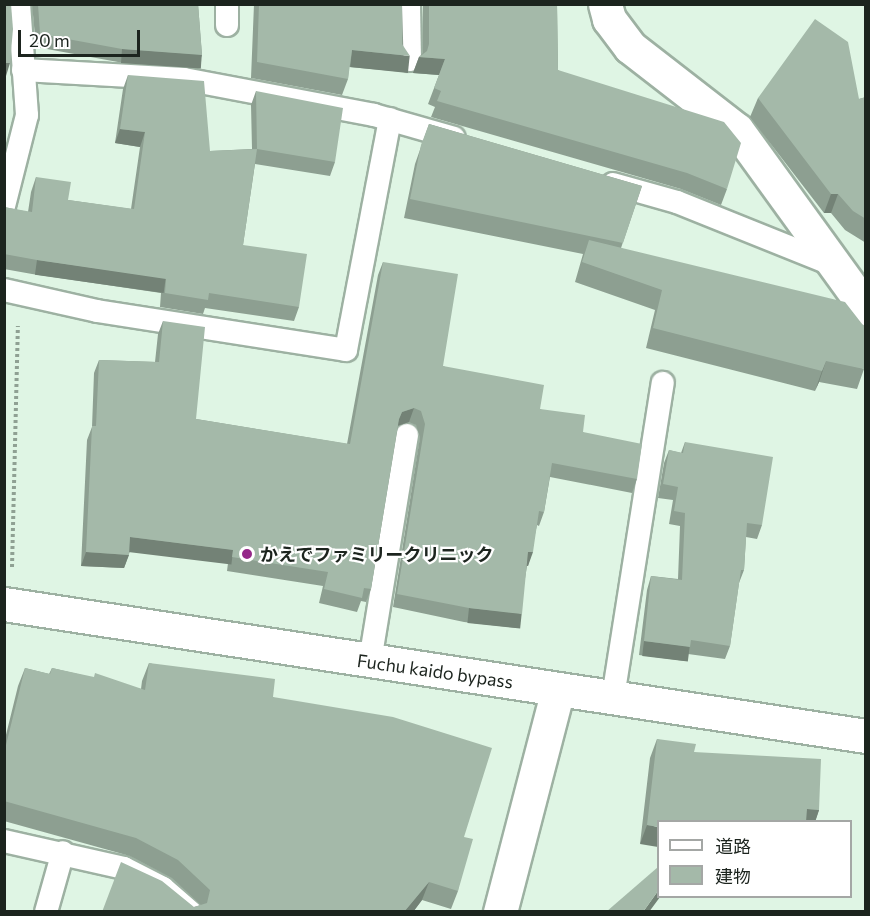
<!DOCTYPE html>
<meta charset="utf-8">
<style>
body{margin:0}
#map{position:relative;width:870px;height:916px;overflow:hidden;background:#dff5e4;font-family:Commissioner,"Noto Sans JP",sans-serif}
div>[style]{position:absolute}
.path>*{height:4px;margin-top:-2px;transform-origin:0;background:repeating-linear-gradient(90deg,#8fa093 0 3px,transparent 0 6px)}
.roads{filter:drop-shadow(2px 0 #9db1a2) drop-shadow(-2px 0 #9db1a2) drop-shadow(0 2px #9db1a2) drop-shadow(0 -2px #9db1a2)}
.service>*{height:22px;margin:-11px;padding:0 11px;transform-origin:11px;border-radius:11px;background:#fff}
.minor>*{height:33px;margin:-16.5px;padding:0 16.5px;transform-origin:16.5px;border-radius:16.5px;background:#fff}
.tertiary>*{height:33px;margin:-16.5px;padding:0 16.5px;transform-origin:16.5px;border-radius:16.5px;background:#fff}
.wall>*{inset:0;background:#8d9f91}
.shaded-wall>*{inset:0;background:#738276;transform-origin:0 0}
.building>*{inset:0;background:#a4b9a9}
.dots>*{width:16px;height:16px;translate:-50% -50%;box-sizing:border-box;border:3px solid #fff;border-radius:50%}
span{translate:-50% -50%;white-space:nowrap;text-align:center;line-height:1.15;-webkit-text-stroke:4.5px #fff;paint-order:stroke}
.poi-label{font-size:18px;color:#1c241e;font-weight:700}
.left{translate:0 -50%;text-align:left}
.street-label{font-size:18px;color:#1c241e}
.frame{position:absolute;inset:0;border:6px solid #1c241e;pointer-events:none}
.legend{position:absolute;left:657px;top:820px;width:195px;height:78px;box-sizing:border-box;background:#fff;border:2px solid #a4a7a5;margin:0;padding:8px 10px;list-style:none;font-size:18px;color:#1c241e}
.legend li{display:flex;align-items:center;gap:12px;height:30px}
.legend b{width:30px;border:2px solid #a4a7a5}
.scale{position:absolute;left:18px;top:30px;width:122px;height:27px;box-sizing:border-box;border:3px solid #1c241e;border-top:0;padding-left:8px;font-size:18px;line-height:21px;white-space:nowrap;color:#1c241e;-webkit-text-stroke:4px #fff;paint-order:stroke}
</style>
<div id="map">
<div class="path">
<i style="left:12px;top:567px;width:241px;rotate:-88.6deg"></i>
</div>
<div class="roads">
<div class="service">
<i style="left:409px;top:4px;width:56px;rotate:89deg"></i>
<i style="left:227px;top:25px;width:21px;rotate:-90deg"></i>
<i style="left:23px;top:70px;width:161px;rotate:3.2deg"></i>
<i style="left:184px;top:79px;width:193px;rotate:10.7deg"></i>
<i style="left:374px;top:115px;width:83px;rotate:16deg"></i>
<i style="left:613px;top:184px;width:66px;rotate:15.7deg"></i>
<i style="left:677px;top:202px;width:169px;rotate:21.9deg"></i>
<i style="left:4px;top:206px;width:94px;rotate:-75.8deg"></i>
<i style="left:27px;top:115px;width:111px;rotate:-94.1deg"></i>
<i style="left:4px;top:290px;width:95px;rotate:12.7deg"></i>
<i style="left:97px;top:311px;width:252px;rotate:8.9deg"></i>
<i style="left:346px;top:350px;width:235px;rotate:-79.2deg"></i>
<i style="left:370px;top:661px;width:229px;rotate:-80.7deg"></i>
<i style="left:613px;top:697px;width:318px;rotate:-81deg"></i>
<i style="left:4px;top:841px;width:123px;rotate:12.7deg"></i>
<i style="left:124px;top:868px;width:44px;rotate:27.1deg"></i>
<i style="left:163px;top:888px;width:37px;rotate:41deg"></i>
<i style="left:46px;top:912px;width:62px;rotate:-74.2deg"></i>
</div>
<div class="minor">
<i style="left:605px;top:4px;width:16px;rotate:75deg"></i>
<i style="left:609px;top:19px;width:35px;rotate:53deg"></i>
<i style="left:630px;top:47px;width:135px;rotate:37.8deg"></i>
<i style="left:737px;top:130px;width:220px;rotate:54.1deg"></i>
<i style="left:500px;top:912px;width:230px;rotate:-75.4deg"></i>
</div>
<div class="tertiary">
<i style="left:4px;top:604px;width:872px;rotate:8.71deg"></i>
</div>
</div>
<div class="wall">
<i style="clip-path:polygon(32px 4px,198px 4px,202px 55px,197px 68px,118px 62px,36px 47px)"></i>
<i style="clip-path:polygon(254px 4px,402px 4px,404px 72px,349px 67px,348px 79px,342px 95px,251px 78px)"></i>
<i style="clip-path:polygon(423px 4px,557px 4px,558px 70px,727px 189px,721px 205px,681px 189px,431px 117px,435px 107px,428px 104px,439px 75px,413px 73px,419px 57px,423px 53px)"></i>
<i style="clip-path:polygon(128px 75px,210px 151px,252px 149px,251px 105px,256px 91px,335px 162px,330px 176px,255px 164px,243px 245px,299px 307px,294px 321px,205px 308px,203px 314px,160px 307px,161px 293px,32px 274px,4px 269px,4px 207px,28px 212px,31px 192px,36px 177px,68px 200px,131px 209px,140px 147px,115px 143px,123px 89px)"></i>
<i style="clip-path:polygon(866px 97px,866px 243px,845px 230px,831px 213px,824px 213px,750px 117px,758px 98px,859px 99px)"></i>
<i style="clip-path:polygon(429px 124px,642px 186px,621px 248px,864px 369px,857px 389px,819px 382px,815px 391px,646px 348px,655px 310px,575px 282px,583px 254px,404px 218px,415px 164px)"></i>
<i style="clip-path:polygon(383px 262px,443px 366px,540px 409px,583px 432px,637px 479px,632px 493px,550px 477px,544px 512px,539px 526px,537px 525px,528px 566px,527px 566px,517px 628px,464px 622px,393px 607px,420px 437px,416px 425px,409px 422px,398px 426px,371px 589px,366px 602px,361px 601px,357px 612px,319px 603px,323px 586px,227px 571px,228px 563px,130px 551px,124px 568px,81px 566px,87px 440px,92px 427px,94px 373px,99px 360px,155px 362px,158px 334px,163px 321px,196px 419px,347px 444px,378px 275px)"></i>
<i style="clip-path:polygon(685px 442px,762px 525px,757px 539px,746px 537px,744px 570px,739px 583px,730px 646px,725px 659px,688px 654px,685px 661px,639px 655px,647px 590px,651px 576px,678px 579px,680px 526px,669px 524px,673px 500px,658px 498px,664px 463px,669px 450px,681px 453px)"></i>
<i style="clip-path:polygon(149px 663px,273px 697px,464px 837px,458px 891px,451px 909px,422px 900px,413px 912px,102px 912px,194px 907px,201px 905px,172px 878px,130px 856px,4px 821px,4px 743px,18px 686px,25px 668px,49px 674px,52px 668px,141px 689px,142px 681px)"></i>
<i style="clip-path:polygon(657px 739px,694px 752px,819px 810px,815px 822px,658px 822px,640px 844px,650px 758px)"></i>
</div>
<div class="shaded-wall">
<i style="left:122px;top:49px;width:80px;height:14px;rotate:4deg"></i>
<i style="left:352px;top:50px;width:58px;height:17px;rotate:6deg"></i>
<i style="clip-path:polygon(419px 57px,445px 59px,439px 75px,413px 73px)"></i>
<i style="clip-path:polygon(4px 63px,10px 63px,6px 76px,4px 75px)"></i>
<i style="clip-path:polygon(120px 129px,145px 132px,140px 147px,115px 143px)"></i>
<i style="clip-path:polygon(831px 194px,838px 194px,831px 213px,824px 213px)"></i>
<i style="left:37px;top:260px;width:130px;height:15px;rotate:8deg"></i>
<i style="clip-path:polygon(826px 361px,819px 382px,815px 391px,822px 371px)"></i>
<i style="clip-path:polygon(414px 408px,409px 422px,397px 426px,399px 419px,402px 412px)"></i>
<i style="left:130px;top:537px;width:104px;height:15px;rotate:7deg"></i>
<i style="clip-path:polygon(86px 552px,129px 555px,124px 568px,81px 566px)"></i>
<i style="clip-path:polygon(528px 552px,533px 552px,528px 566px,523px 565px)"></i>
<i style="left:469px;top:608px;width:53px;height:15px;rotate:6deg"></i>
<i style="left:644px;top:641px;width:46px;height:15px;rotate:7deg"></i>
<i style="clip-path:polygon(807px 809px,819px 810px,815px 822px,802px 822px)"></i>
<i style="clip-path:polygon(647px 825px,658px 827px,658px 847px,640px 844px)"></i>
<i style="clip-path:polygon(429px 882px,422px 900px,413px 912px,404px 912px)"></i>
<i style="clip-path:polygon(658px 891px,658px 897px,660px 897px,649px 912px,643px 912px)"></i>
</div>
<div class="building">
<i style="clip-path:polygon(4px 4px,11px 4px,13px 29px,10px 63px,4px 63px)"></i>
<i style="clip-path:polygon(38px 4px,198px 4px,202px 55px,122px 49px,40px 34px)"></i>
<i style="clip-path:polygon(259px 4px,402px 4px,402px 44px,410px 56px,352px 50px,348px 79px,257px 62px)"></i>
<i style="clip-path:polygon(429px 4px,557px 4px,558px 70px,724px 122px,741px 143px,727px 189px,687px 173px,437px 101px,441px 91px,434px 88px,445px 59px,419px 57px,427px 51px,429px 44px)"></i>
<i style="clip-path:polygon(815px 19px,848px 42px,859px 99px,866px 97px,866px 219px,853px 211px,838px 194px,831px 194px,758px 98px)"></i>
<i style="clip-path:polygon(128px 75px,204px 81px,210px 151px,257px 149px,256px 91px,343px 108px,335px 162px,257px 149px,243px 245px,307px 254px,299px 307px,209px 293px,208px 300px,165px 293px,166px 279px,37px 260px,4px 254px,4px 207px,32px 212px,36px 177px,71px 182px,68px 200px,134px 209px,145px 132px,120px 129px)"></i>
<i style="clip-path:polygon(429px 124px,642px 186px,623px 243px,410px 199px,421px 145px)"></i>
<i style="clip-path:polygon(589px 240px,845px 302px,866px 329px,866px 364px,864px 369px,826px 361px,822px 371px,653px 328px,662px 290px,582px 262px)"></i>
<i style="clip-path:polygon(383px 262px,458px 274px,443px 366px,544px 385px,540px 409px,585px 415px,583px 432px,642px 444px,637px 479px,552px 463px,544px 512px,539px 511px,533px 552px,528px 552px,522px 614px,469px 608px,397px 594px,425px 424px,421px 411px,414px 408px,402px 412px,399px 419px,371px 589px,364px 588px,362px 598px,324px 589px,328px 572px,232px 557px,233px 550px,130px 537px,129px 555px,86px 552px,92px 426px,96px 426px,99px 360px,159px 362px,163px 321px,205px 327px,196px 419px,350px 444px)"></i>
<i style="clip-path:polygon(685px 442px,773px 457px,762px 525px,747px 523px,744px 570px,741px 570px,730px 646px,691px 640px,690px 647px,644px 641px,651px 576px,682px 580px,685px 513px,674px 511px,678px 487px,663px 484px,669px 450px,683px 453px)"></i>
<i style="clip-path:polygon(149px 663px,275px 679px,273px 697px,393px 717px,492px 748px,464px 837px,473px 839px,458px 891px,429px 882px,404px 912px,102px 912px,121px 862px,162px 881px,194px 907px,207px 903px,210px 890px,178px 860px,136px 838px,4px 801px,4px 744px,6px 745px,25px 668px,50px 674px,52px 668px,94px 677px,95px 673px,145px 690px)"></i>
<i style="clip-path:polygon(657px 739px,696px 744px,694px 752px,821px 759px,819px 810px,807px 809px,806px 822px,658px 822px,658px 827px,647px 825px)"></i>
<i style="clip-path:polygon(658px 867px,658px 891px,643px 912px,606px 912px)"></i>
</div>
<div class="dots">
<i style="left:247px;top:554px;background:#952889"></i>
</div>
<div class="poi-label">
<span class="left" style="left:260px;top:554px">かえでファミリークリニック</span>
</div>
<div class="street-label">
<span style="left:435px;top:671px;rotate:8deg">Fuchu kaido bypass</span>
</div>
<div class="frame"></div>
<ul class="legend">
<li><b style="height:8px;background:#fff"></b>道路</li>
<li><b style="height:16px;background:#a4b9a9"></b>建物</li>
</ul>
<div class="scale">20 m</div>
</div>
